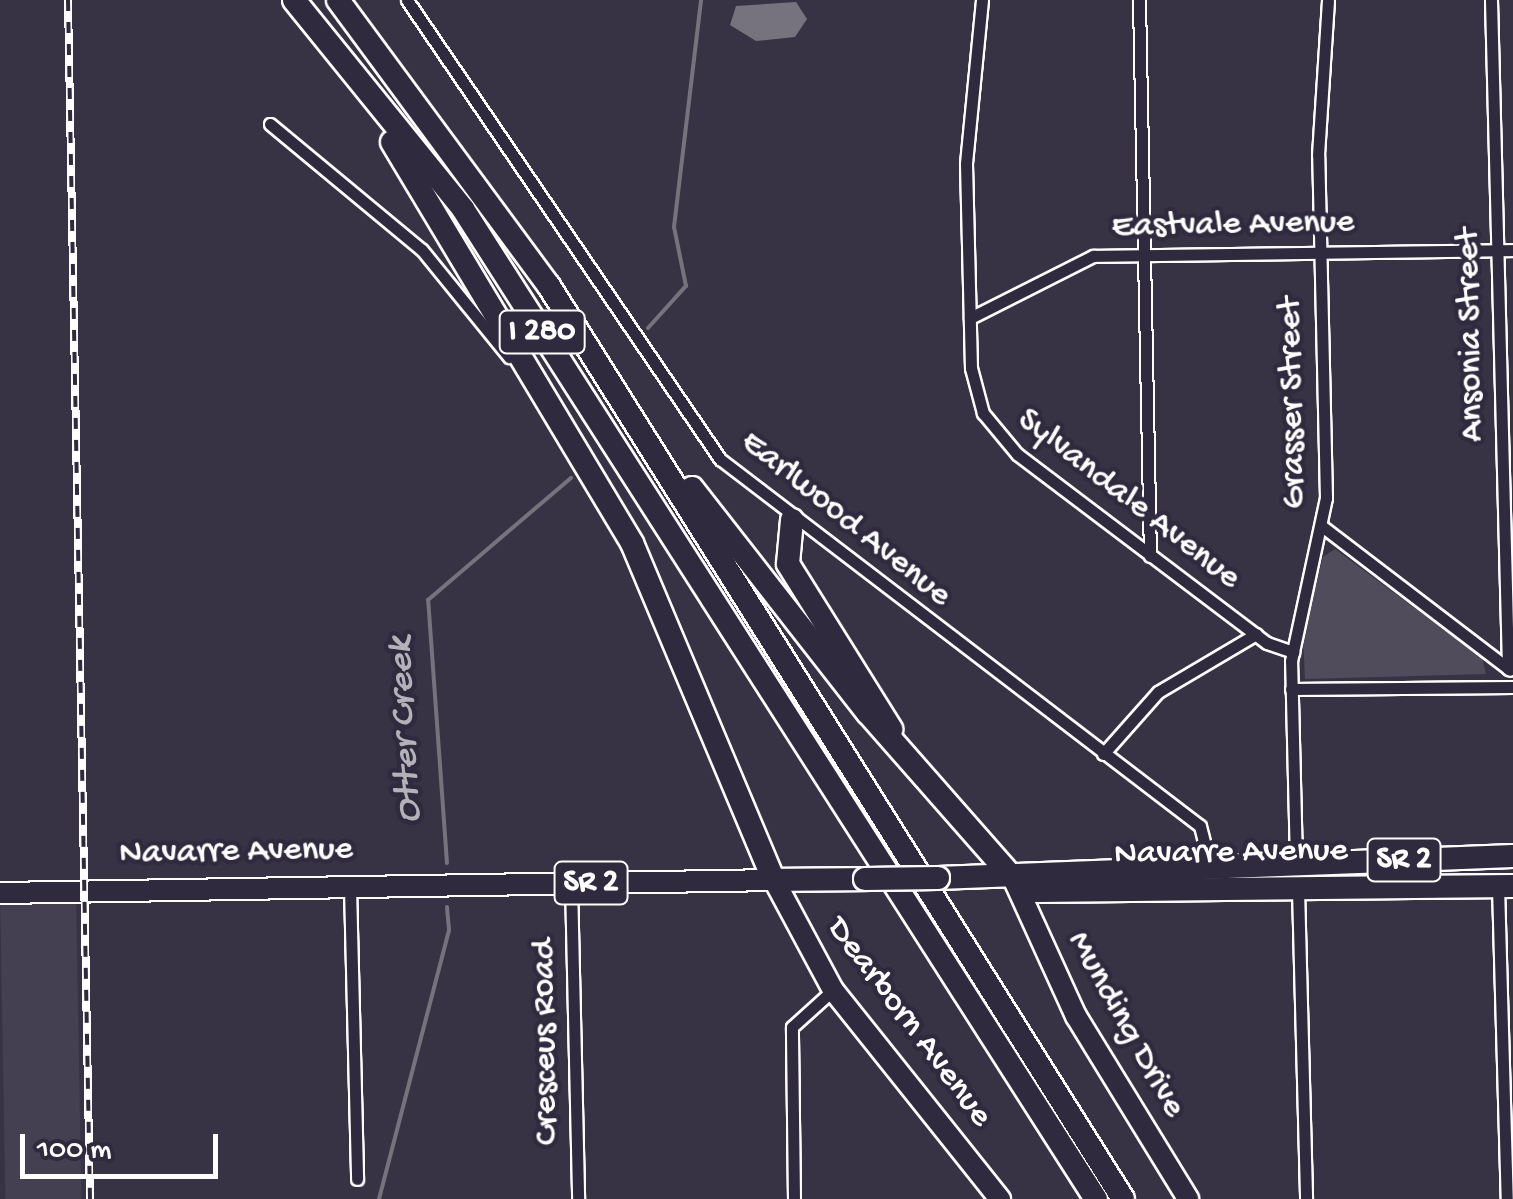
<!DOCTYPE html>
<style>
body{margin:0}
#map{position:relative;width:1513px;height:1199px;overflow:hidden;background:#373345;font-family:"Gochi Hand",sans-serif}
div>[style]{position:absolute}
.built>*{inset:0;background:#444051;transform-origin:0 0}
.green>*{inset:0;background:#514c5c}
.water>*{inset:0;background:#76737f}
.stream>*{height:4px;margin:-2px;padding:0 2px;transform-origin:2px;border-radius:2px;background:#76737f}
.roads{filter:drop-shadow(2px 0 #fff) drop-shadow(-2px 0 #fff) drop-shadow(0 2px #fff) drop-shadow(0 -2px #fff)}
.street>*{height:11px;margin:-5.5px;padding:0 5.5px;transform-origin:5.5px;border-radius:5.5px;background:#2f2a3d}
.primary>*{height:20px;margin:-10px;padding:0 10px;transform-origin:10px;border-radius:10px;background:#2f2a3d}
.highway>*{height:22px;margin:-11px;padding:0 11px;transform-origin:11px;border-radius:11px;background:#2f2a3d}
.rail>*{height:8px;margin-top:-4px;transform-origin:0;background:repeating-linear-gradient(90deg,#2f2a3d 0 11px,#fff 0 22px);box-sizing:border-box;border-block:2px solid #fff}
.bridges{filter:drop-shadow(2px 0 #fff) drop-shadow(-2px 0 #fff) drop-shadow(0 2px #fff) drop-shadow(0 -2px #fff)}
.highway-bridge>*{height:22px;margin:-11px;padding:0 11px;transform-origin:11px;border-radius:11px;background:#2f2a3d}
span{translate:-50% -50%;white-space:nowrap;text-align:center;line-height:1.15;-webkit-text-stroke:9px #2f2a3d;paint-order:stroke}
.shield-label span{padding:2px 8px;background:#2f2a3d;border:2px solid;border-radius:8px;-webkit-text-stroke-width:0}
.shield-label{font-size:32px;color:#fff;font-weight:700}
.street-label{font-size:35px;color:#fff}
.water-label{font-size:38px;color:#b4b2b9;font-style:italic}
.scale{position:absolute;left:20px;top:1134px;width:198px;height:45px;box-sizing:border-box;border:5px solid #fff;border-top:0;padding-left:12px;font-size:30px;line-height:35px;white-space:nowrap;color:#fff;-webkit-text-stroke:8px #2f2a3d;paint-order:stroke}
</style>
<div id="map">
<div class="built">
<i style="left:76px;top:891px;width:308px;height:76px;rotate:89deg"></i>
</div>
<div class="green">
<i style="clip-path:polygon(1335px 549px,1482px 658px,1486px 674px,1305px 679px,1303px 637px,1323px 557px)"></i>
</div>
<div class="water">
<i style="clip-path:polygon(796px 2px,807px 19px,795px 37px,756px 41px,730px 25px,736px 6px)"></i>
</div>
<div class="stream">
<i style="left:648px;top:328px;width:57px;rotate:-47.9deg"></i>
<i style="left:686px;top:286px;width:60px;rotate:-101.5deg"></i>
<i style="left:674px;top:227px;width:229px;rotate:-83.2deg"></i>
<i style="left:447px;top:863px;width:264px;rotate:-94.1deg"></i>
<i style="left:428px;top:600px;width:188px;rotate:-40.5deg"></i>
<i style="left:379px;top:1199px;width:278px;rotate:-75.4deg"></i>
<i style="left:449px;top:930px;width:23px;rotate:-95deg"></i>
</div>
<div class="roads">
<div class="street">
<i style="left:407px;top:0;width:556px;rotate:55.71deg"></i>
<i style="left:720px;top:459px;width:604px;rotate:37.4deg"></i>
<i style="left:1200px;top:826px;width:40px;rotate:75.6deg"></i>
<i style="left:982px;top:0;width:165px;rotate:95.6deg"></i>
<i style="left:966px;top:164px;width:204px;rotate:88.6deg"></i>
<i style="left:971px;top:368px;width:47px;rotate:75.1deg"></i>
<i style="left:983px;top:413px;width:53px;rotate:50.3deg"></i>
<i style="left:1017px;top:454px;width:313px;rotate:37.1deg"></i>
<i style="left:1267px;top:643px;width:28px;rotate:19deg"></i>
<i style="left:1139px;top:0;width:556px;rotate:88.87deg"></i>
<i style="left:1491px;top:0;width:669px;rotate:88.54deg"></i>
<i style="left:270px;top:124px;width:197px;rotate:39.7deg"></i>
<i style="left:422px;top:250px;width:138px;rotate:50.9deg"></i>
<i style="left:970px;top:318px;width:138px;rotate:-26.8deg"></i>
<i style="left:1093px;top:256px;width:420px;rotate:-0.8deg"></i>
<i style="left:1323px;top:527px;width:235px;rotate:37.4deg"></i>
<i style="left:1291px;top:689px;width:222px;rotate:-0.5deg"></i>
<i style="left:1103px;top:754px;width:83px;rotate:-48.4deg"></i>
<i style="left:1158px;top:692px;width:114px;rotate:-30.6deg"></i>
<i style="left:1296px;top:862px;width:201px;rotate:-91.4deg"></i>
<i style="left:1291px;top:661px;width:167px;rotate:-77.9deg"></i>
<i style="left:1326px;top:498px;width:343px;rotate:-91.3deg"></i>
<i style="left:1318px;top:155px;width:155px;rotate:-86.3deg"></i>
<i style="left:571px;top:883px;width:316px;rotate:88.7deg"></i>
<i style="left:1498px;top:886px;width:313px;rotate:88.4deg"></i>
<i style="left:350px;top:887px;width:292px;rotate:88.6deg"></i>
<i style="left:1298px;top:889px;width:310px;rotate:88.5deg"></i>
<i style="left:794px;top:1199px;width:172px;rotate:-90.7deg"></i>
<i style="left:792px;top:1027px;width:55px;rotate:-42.1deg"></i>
</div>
<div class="primary">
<i style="left:1013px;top:878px;width:152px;rotate:65.5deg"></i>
<i style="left:1076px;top:1016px;width:215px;rotate:58.5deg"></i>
<i style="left:0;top:893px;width:774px;rotate:-0.96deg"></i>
<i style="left:774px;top:880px;width:125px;rotate:61.8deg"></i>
<i style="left:833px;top:990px;width:268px;rotate:51.4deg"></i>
</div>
<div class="highway">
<i style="left:294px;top:0;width:269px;rotate:51deg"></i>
<i style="left:463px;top:209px;width:1175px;rotate:57.41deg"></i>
<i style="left:338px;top:0;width:355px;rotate:53.6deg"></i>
<i style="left:549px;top:286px;width:1078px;rotate:57.84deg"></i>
<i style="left:392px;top:142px;width:467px;rotate:59.1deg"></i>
<i style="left:632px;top:543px;width:366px;rotate:67.2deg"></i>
<i style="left:774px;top:880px;width:91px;rotate:-0.6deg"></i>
<i style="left:692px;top:488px;width:286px;rotate:52deg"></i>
<i style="left:868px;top:713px;width:220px;rotate:48.7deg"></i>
<i style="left:1013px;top:878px;width:26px;rotate:29deg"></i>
<i style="left:1036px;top:891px;width:477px;rotate:-0.6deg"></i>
<i style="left:792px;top:520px;width:44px;rotate:95.2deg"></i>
<i style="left:788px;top:564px;width:195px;rotate:58deg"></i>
<i style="left:938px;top:878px;width:575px;rotate:-2.19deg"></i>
</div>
</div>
<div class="rail">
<i style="left:68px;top:0;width:1199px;rotate:88.95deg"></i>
</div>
<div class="bridges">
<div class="highway-bridge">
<i style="left:865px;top:879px;width:73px;rotate:-0.8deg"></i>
</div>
</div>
<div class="shield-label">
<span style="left:542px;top:332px">I 280</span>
<span style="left:1404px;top:860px">SR 2</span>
<span style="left:591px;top:883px">SR 2</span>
</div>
<div class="street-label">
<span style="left:1233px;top:226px;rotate:-1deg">Eastvale Avenue</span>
<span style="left:1472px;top:335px;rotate:-91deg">Ansonia Street</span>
<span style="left:1294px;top:403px;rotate:-91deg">Grasser Street</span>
<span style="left:1128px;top:500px;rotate:38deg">Sylvandale Avenue</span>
<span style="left:845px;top:520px;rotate:39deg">Earlwood Avenue</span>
<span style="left:236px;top:853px;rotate:-1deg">Navarre Avenue</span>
<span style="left:1231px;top:854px;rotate:-1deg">Navarre Avenue</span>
<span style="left:908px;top:1023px;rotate:53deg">Dearborn Avenue</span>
<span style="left:1125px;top:1025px;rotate:61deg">Munding Drive</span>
<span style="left:547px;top:1042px;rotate:-91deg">Cresceus Road</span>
</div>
<div class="water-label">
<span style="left:407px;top:730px;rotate:-93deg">Otter Creek</span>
</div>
<div class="scale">100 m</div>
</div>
